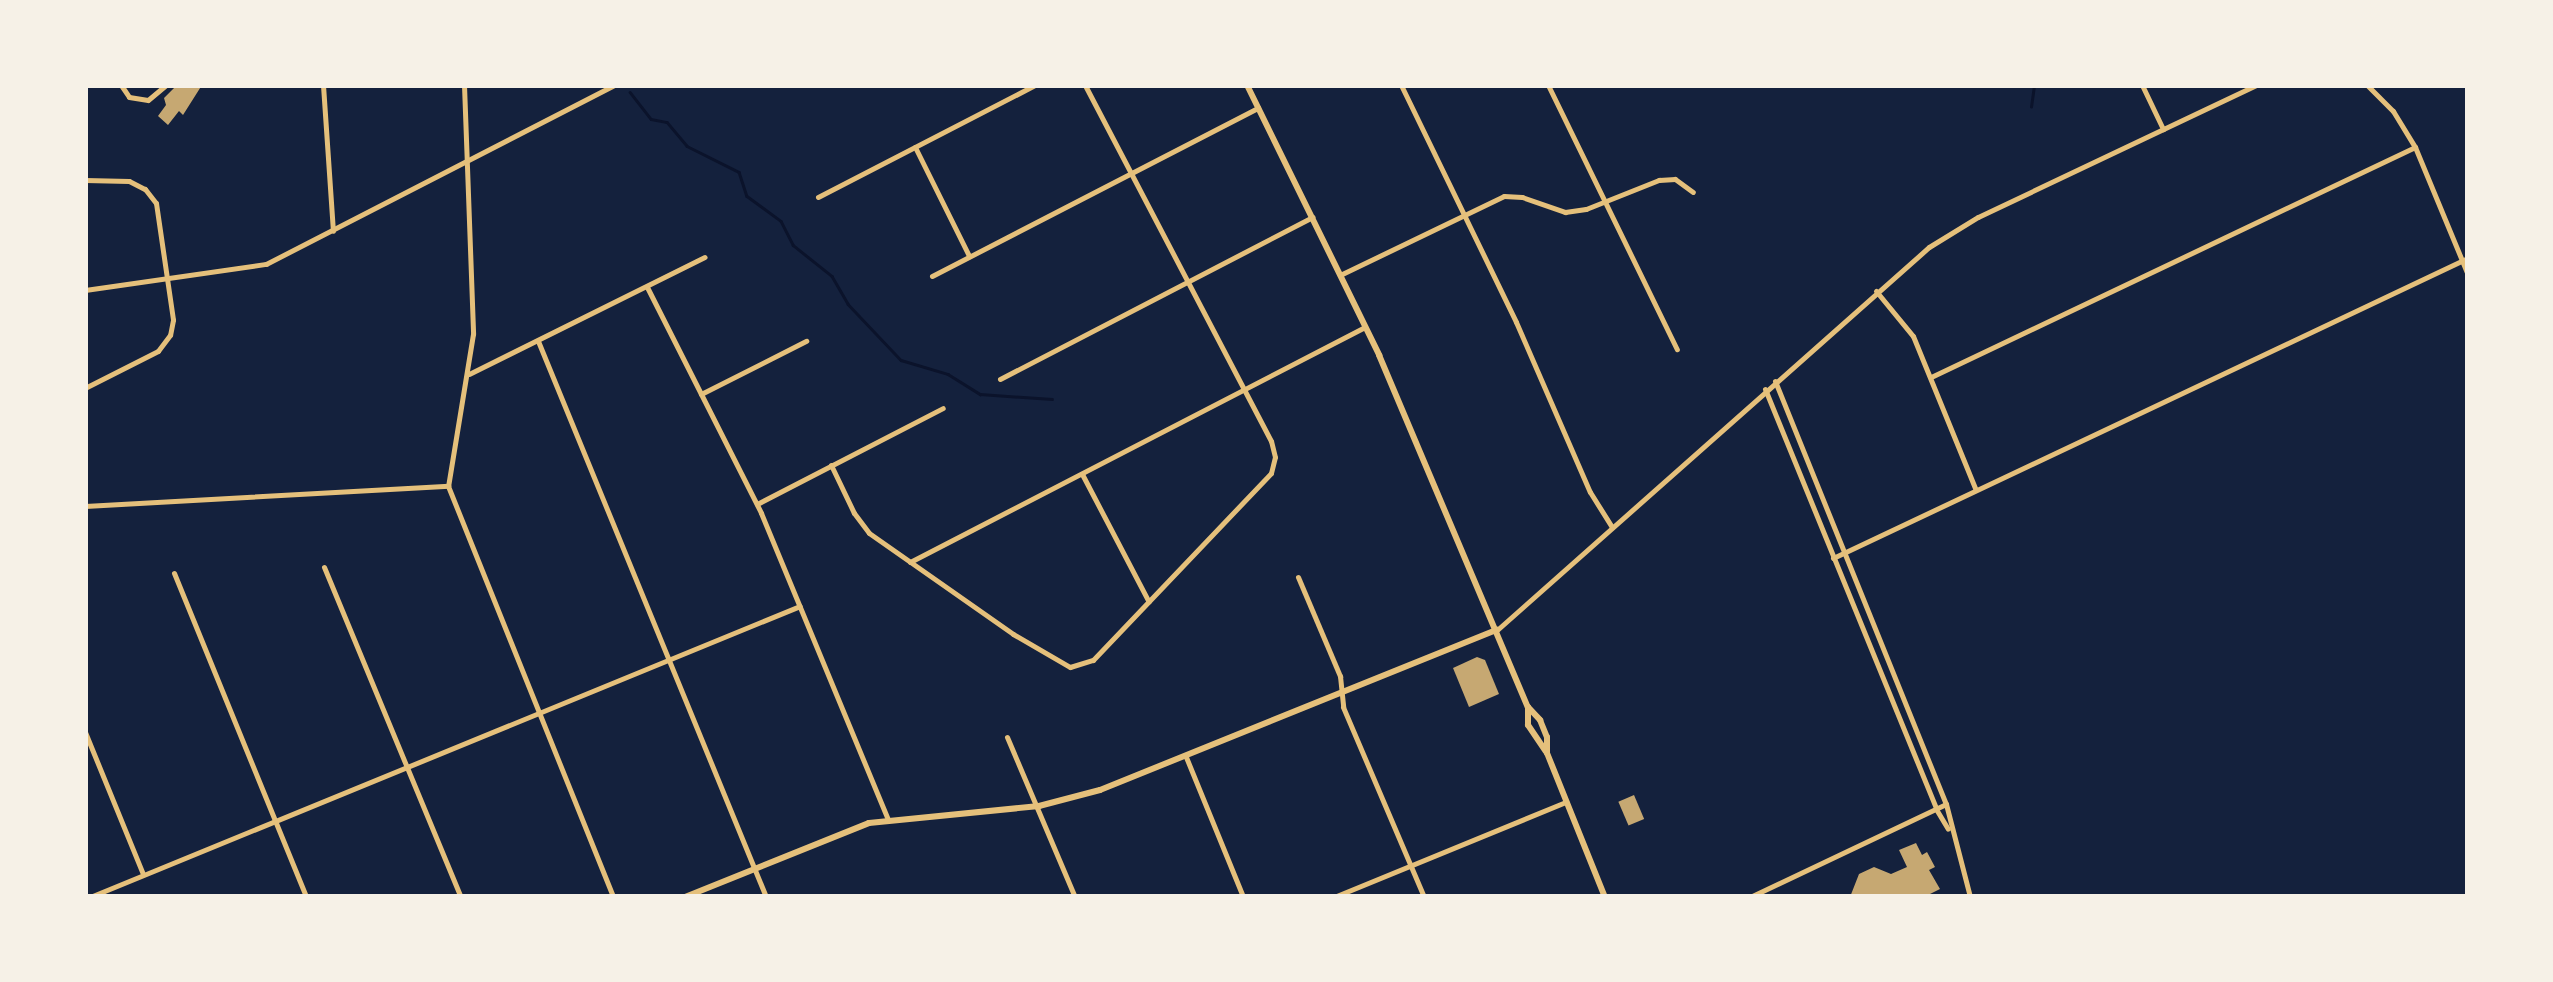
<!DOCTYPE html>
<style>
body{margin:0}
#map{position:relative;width:2553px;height:982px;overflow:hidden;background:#14213d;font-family:"Source Serif 4",serif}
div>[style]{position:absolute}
.stream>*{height:2.5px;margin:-1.25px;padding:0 1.25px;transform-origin:1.25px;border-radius:1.25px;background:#0b132b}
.building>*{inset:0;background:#c6a872;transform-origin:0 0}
.minor>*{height:5px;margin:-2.5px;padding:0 2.5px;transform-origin:2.5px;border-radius:2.5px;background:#e5c07b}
.tertiary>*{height:6px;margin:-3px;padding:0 3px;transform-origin:3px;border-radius:3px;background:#e5c07b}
.secondary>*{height:6px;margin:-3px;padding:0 3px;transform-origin:3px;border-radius:3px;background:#e5c07b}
span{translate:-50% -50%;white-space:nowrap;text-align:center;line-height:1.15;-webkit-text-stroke:9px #f6f1e7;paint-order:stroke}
.frame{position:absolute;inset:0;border:88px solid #f6f1e7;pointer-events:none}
</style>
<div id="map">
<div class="stream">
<i style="left:630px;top:92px;width:34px;rotate:52deg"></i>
<i style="left:651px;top:119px;width:16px;rotate:11deg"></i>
<i style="left:667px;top:122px;width:31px;rotate:50deg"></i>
<i style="left:687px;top:146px;width:58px;rotate:26.6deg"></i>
<i style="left:739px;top:172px;width:25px;rotate:72deg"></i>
<i style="left:747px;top:196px;width:42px;rotate:36.3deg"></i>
<i style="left:781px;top:221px;width:27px;rotate:63deg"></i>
<i style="left:793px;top:245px;width:50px;rotate:38.5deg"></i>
<i style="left:832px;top:276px;width:32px;rotate:60deg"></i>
<i style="left:848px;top:304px;width:77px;rotate:46.6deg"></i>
<i style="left:901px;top:360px;width:49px;rotate:16.6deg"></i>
<i style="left:948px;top:374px;width:38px;rotate:32deg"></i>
<i style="left:980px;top:394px;width:72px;rotate:4deg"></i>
<i style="left:2031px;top:107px;width:22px;rotate:-82deg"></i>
</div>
<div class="building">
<i style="clip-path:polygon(177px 85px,202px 85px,183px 115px,179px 111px,168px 125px,158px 116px,166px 105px,164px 98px)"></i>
<i style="clip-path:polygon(1477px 657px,1485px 660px,1499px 694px,1469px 707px,1453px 668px)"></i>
<i style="left:1634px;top:795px;width:26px;height:17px;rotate:67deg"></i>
<i style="clip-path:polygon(1916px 843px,1922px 855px,1927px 852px,1935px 867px,1929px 870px,1940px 889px,1924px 897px,1850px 897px,1859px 874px,1874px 867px,1891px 874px,1907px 867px,1899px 850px)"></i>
</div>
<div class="minor">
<i style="left:121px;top:85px;width:14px;rotate:56deg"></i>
<i style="left:129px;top:97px;width:19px;rotate:9deg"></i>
<i style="left:148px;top:100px;width:23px;rotate:-40deg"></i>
<i style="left:323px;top:85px;width:146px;rotate:86.1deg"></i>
<i style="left:464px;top:85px;width:249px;rotate:87.9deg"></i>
<i style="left:473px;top:334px;width:154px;rotate:99.3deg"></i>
<i style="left:448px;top:486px;width:443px;rotate:68.1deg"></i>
<i style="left:1401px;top:85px;width:263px;rotate:64.1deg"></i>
<i style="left:1516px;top:322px;width:185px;rotate:66.5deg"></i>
<i style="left:1590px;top:492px;width:40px;rotate:58deg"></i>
<i style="left:1548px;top:85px;width:294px;rotate:64deg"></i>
<i style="left:2142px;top:85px;width:49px;rotate:64.5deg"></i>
<i style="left:2367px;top:85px;width:37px;rotate:45deg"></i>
<i style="left:2393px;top:111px;width:42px;rotate:58.6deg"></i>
<i style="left:2415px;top:147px;width:139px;rotate:67.5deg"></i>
<i style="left:915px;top:147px;width:122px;rotate:63.6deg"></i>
<i style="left:85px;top:180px;width:44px;rotate:1.3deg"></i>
<i style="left:129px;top:181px;width:18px;rotate:27deg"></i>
<i style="left:145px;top:189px;width:18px;rotate:52deg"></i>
<i style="left:156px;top:203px;width:118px;rotate:81.7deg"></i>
<i style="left:173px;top:320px;width:15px;rotate:101deg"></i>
<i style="left:170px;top:335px;width:20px;rotate:127deg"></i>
<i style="left:158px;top:351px;width:82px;rotate:153.1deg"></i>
<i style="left:818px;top:197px;width:244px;rotate:-27.3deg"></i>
<i style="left:1340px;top:275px;width:182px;rotate:-25.7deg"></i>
<i style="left:1504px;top:196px;width:18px;rotate:3deg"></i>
<i style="left:1522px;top:197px;width:46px;rotate:19.2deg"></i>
<i style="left:1565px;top:212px;width:21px;rotate:-8deg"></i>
<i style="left:1586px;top:209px;width:79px;rotate:-21.7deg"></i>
<i style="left:1659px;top:180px;width:16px;rotate:-4deg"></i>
<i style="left:1675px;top:179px;width:22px;rotate:36deg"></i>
<i style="left:932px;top:276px;width:367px;rotate:-27.3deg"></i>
<i style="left:647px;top:287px;width:253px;rotate:63.2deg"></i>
<i style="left:761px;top:513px;width:331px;rotate:67.5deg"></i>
<i style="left:85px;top:290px;width:183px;rotate:-8.2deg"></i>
<i style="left:266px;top:264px;width:391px;rotate:-27.2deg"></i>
<i style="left:1876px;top:291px;width:58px;rotate:50.6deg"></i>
<i style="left:1913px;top:336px;width:166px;rotate:67.8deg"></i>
<i style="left:538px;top:341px;width:601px;rotate:67.7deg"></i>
<i style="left:469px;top:374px;width:263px;rotate:-26.4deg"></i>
<i style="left:1931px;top:377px;width:536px;rotate:-25.42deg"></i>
<i style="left:1000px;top:379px;width:352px;rotate:-27.4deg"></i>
<i style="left:1775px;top:381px;width:456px;rotate:68deg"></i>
<i style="left:1946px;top:804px;width:96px;rotate:75.5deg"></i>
<i style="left:1765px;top:389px;width:453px;rotate:67.8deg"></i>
<i style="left:1936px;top:809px;width:23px;rotate:59deg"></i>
<i style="left:701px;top:394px;width:118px;rotate:-26.8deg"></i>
<i style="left:831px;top:465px;width:53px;rotate:64.4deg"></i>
<i style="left:854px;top:513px;width:25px;rotate:53deg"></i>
<i style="left:869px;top:533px;width:176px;rotate:35deg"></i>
<i style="left:1013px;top:634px;width:66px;rotate:30.1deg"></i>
<i style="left:1070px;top:667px;width:24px;rotate:-17deg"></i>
<i style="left:1093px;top:660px;width:258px;rotate:-46.4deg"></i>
<i style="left:1271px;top:473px;width:16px;rotate:-76deg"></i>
<i style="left:1275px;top:457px;width:16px;rotate:-104deg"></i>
<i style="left:1271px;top:441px;width:402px;rotate:-117.6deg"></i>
<i style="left:1082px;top:474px;width:144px;rotate:62.4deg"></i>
<i style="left:757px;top:504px;width:209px;rotate:-27.3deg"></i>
<i style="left:85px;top:506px;width:364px;rotate:-3.2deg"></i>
<i style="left:1833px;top:558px;width:702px;rotate:-25.29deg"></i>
<i style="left:910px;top:562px;width:512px;rotate:-27.32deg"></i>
<i style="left:324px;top:567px;width:357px;rotate:67.5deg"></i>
<i style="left:174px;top:573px;width:350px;rotate:67.8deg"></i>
<i style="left:1298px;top:577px;width:108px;rotate:67deg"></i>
<i style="left:1340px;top:676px;width:31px;rotate:84deg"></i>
<i style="left:1343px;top:707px;width:207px;rotate:66.9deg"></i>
<i style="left:1497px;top:630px;width:577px;rotate:-41.56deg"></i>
<i style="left:1929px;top:247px;width:57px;rotate:-31.5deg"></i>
<i style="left:1978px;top:217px;width:308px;rotate:-25.4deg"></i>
<i style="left:85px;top:732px;width:153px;rotate:67.8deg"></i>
<i style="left:1007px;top:737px;width:174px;rotate:67deg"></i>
<i style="left:1186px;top:757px;width:151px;rotate:67.8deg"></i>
<i style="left:90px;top:897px;width:767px;rotate:-22.29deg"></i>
<i style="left:1334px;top:897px;width:251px;rotate:-22.3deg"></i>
<i style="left:1750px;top:897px;width:217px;rotate:-25.4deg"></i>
</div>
<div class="tertiary">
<i style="left:685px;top:897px;width:198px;rotate:-21.9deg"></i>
<i style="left:869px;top:823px;width:171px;rotate:-5.7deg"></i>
<i style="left:1039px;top:806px;width:63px;rotate:-14.7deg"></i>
<i style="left:1100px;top:790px;width:428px;rotate:-22deg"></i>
</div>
<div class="secondary">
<i style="left:1247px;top:85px;width:301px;rotate:63.9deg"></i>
<i style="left:1379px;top:355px;width:382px;rotate:67.1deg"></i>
<i style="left:1528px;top:707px;width:18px;rotate:47deg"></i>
<i style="left:1540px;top:720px;width:18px;rotate:68deg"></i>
<i style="left:1547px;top:737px;width:16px;rotate:90deg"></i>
<i style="left:1547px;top:753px;width:155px;rotate:68.1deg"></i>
<i style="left:1528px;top:707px;width:18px;rotate:90deg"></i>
<i style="left:1528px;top:725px;width:32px;rotate:56deg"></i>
</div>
<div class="frame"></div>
</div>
